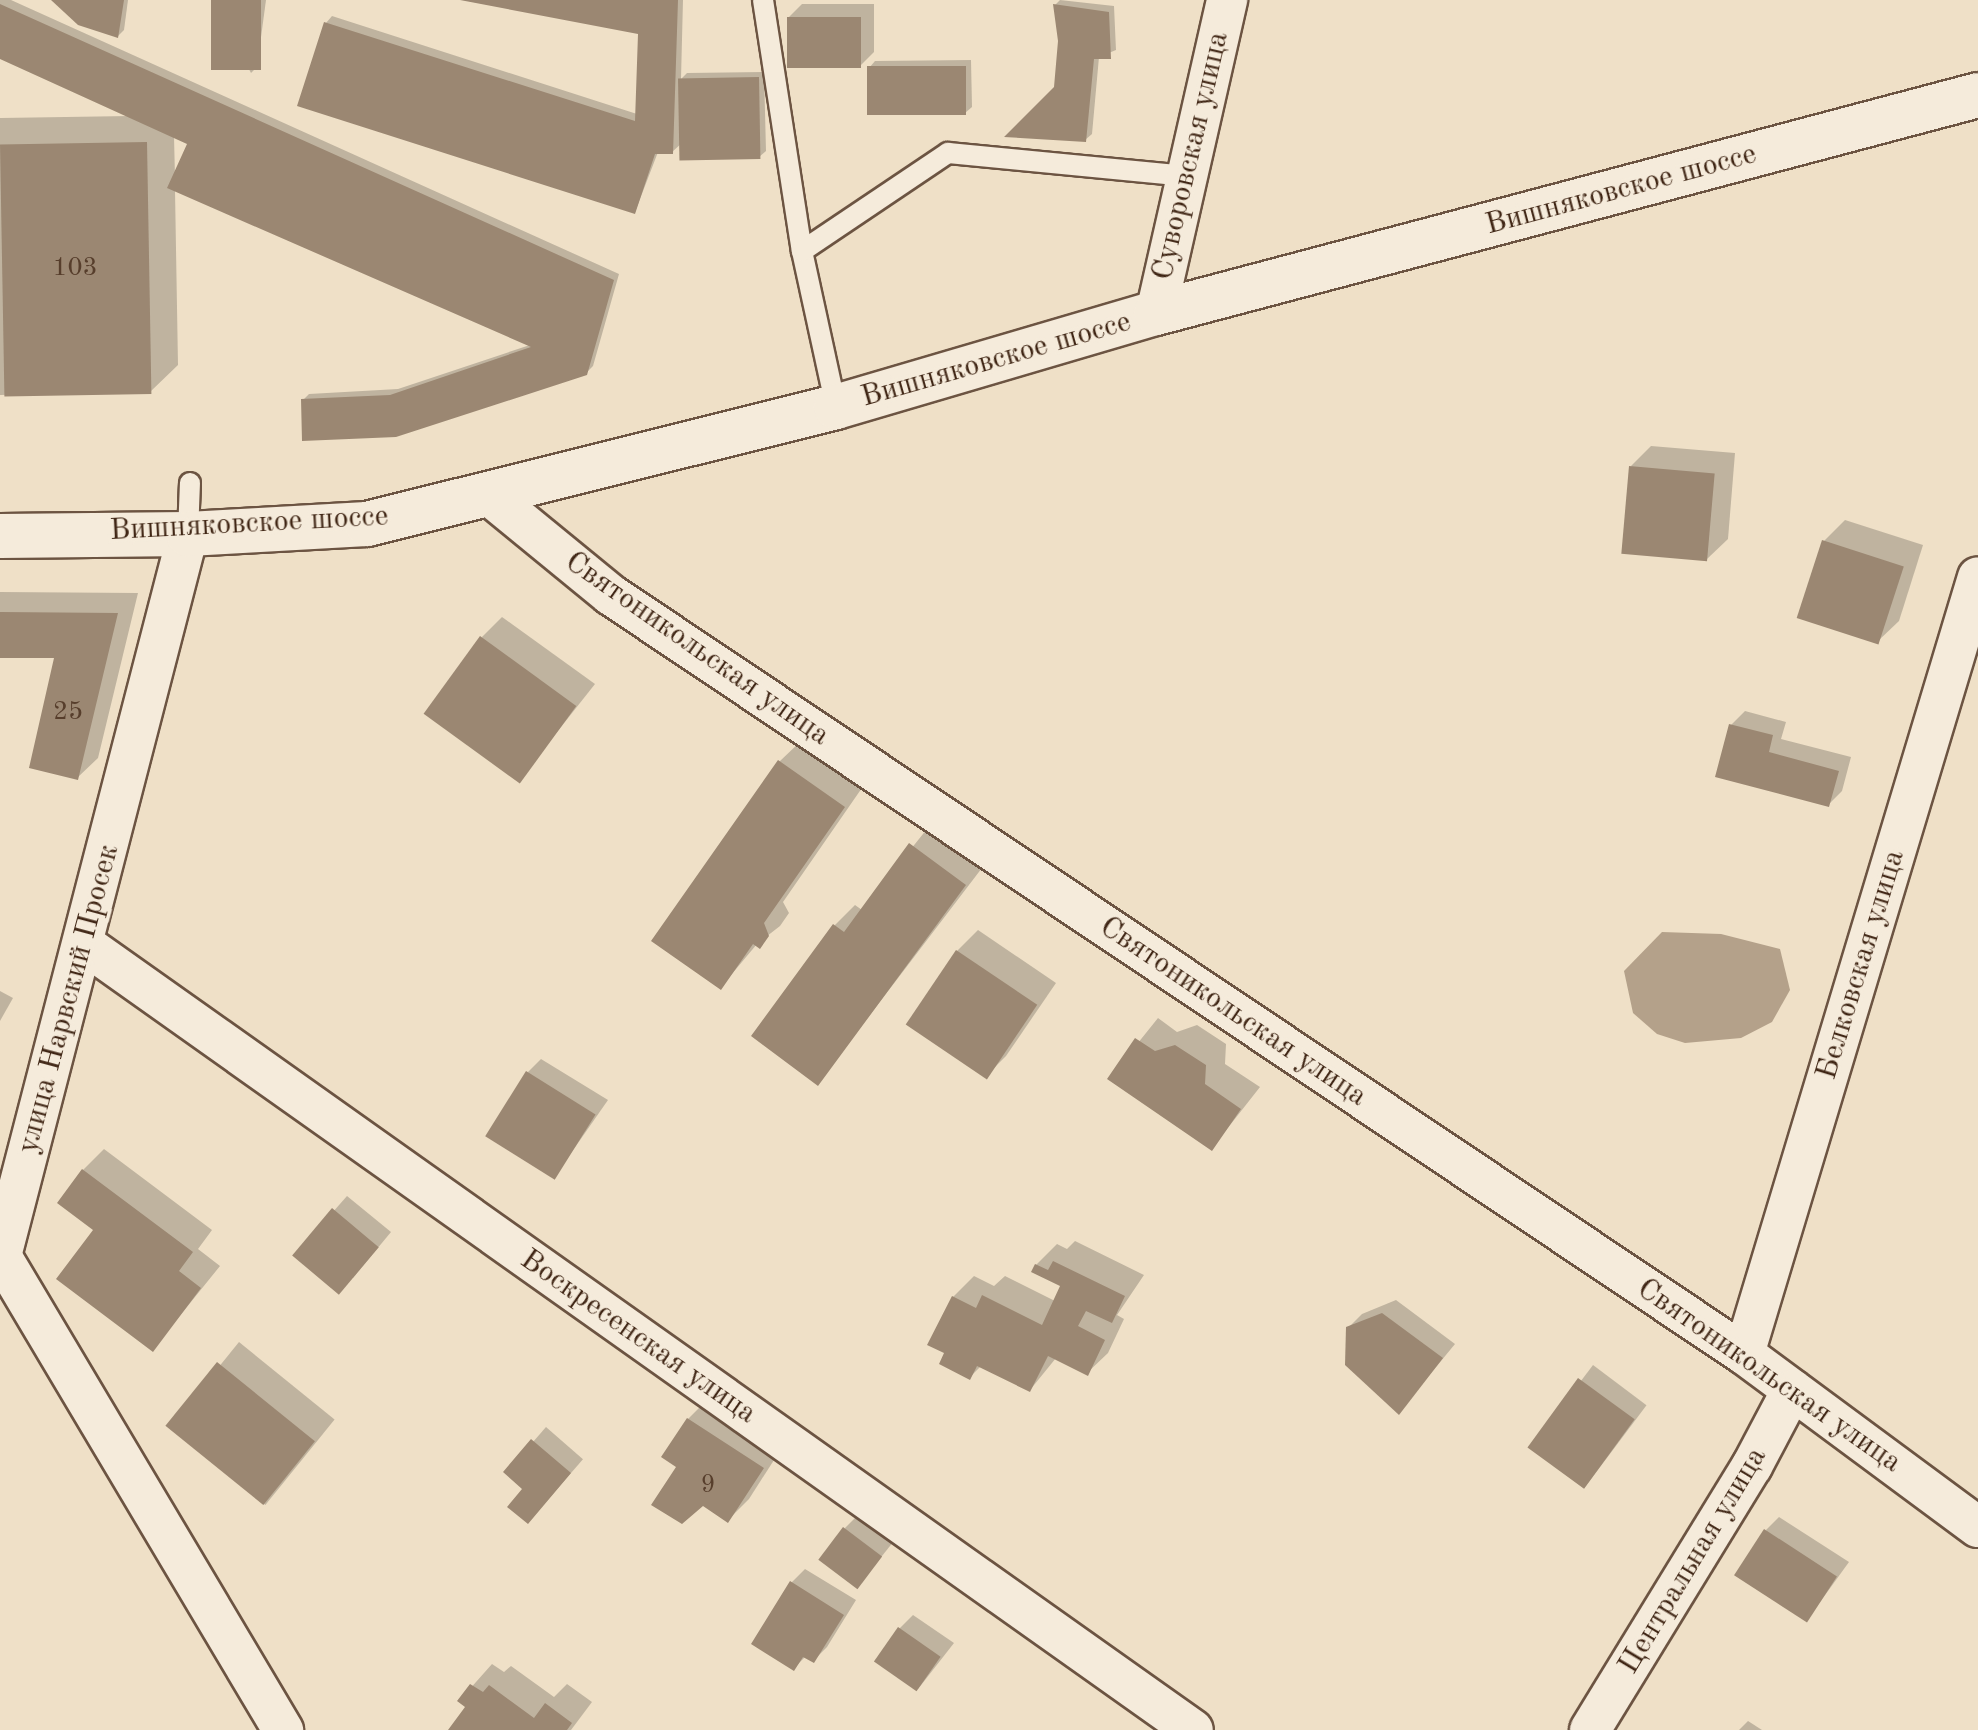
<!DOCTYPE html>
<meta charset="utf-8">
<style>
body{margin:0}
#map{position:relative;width:1978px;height:1730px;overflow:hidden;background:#efe0c7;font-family:"Old Standard TT",serif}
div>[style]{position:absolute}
.water>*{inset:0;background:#b4a18a}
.shadow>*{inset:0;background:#0003;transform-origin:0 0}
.building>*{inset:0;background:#9b8772;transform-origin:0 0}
.roads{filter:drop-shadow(2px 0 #6c5442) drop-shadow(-2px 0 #6c5442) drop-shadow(0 2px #6c5442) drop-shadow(0 -2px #6c5442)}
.service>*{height:20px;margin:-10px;padding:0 10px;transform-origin:10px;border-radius:10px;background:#f5ebdb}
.minor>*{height:40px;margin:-20px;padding:0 20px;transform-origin:20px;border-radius:20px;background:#f5ebdb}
.tertiary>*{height:44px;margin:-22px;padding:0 22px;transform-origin:22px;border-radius:22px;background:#f5ebdb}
span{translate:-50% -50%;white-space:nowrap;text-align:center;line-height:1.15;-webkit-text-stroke:7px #f5ebdb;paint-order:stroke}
.number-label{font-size:26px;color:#573e2c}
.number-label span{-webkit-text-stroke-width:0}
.street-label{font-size:30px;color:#402615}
</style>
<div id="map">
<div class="water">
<i style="clip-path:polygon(1662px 932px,1721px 934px,1780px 949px,1790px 990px,1772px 1022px,1741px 1038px,1685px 1043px,1657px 1034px,1633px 1013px,1624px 971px)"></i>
</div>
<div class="shadow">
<i style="clip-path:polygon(evenodd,0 0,11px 0,619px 274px,593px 366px,586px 373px,396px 435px,303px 400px,309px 394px,398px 389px,530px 345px,175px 190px,178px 365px,150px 392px,0 395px,0 118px,130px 116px,0 57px,0 0,174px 136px,190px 143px,175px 177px,174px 136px)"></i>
<i style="clip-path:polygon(54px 0,128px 0,124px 30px,118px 36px)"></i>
<i style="clip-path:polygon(213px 0,266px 0,257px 67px,251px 73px)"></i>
<i style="clip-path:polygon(463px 0,683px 0,681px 79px,687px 73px,764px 72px,766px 151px,759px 157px,682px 143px,672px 152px,658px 152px,635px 212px,326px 23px,332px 16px,637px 114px,640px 33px)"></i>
<i style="clip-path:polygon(1060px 0,1114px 6px,1116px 50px,1099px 57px,1092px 134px,1085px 140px,1056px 88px,1060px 41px,1055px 5px)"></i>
<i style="clip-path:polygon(802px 4px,874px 4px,874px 52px,860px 66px,789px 17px)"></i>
<i style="clip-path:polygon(971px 60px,972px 107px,965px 113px,869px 68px,875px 61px)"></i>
<i style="clip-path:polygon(1651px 446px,1735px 453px,1728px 539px,1707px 559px,1631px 466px)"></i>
<i style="clip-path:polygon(1845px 520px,1923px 545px,1899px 621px,1878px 641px,1824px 541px)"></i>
<i style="clip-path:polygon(0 592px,138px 593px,98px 758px,77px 778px,57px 656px,0 656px)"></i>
<i style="clip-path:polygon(502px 617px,595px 684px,519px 780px,482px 637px)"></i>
<i style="clip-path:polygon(1745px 711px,1786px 722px,1781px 739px,1851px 757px,1842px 791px,1828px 805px,1731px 725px)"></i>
<i style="clip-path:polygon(801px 741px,864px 785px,783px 902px,789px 913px,780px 926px,757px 944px,721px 987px,654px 941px,780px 761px)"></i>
<i style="clip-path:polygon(931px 824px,985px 864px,818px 1083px,835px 925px,855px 905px,862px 910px)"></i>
<i style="clip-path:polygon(978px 930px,1056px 983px,1006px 1056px,985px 1077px,908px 1024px,957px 951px)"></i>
<i style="clip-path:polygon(0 991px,13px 998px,0 1021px)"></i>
<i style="clip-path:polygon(1158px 1018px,1177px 1032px,1197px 1025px,1226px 1044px,1225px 1064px,1260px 1087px,1212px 1148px,1109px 1079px)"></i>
<i style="clip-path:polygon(541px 1059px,608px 1100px,555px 1176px,528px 1072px)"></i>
<i style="clip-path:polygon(104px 1149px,212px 1230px,198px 1249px,220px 1266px,153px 1349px,96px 1230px,83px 1170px)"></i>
<i style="clip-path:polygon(347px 1196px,391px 1232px,353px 1278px,295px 1255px)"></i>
<i style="clip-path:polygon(1075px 1241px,1144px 1275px,1117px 1315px,1124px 1319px,1108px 1353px,1087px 1373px,1056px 1358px,1030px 1390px,981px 1366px,970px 1377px,947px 1352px,953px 1297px,974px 1276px,994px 1286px,1005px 1276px,1055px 1301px,1063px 1285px,1036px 1265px,1057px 1244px,1067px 1249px)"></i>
<i style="clip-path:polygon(1396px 1300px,1455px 1344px,1399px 1412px,1348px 1328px,1362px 1314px)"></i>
<i style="left:239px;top:1342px;width:123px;height:110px;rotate:39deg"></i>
<i style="left:1593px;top:1365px;width:67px;height:104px;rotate:37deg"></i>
<i style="clip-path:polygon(709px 1398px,783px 1446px,749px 1499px,728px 1520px,688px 1419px)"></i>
<i style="left:546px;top:1427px;width:49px;height:60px;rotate:41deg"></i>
<i style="clip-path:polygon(858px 1515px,894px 1541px,858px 1586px,845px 1528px)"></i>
<i style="clip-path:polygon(1779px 1517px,1849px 1562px,1807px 1620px,1766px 1530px)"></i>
<i style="clip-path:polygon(805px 1569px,856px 1600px,827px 1647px,813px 1661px,806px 1656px,794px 1668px,791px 1583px)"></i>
<i style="clip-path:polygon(913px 1615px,954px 1643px,918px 1689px,899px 1629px)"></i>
<i style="clip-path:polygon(492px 1664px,504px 1672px,511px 1666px,554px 1697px,567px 1684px,592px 1702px,571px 1730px,451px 1730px,468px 1706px,460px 1700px)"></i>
<i style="clip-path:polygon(1748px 1721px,1762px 1730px,1739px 1730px)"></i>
</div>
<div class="building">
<i style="clip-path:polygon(51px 0,124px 0,118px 38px,78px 25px)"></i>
<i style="left:211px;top:0;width:50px;height:70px"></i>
<i style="clip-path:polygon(460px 0,678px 0,673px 154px,655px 154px,635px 214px,297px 106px,324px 22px,635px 121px,638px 34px)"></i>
<i style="clip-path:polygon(0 4px,614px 280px,587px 375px,396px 437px,302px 441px,301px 399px,390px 395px,531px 347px,167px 188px,187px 144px,0 59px)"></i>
<i style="clip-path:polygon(1053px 4px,1109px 12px,1111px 59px,1094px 59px,1086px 142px,1004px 137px,1054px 87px,1058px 41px)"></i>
<i style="left:787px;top:17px;width:74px;height:51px"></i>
<i style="left:966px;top:66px;width:49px;height:99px;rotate:90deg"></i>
<i style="left:759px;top:77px;width:82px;height:81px;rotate:89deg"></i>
<i style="left:147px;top:142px;width:252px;height:147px;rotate:89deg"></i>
<i style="left:1629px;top:466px;width:86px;height:88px;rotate:5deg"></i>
<i style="left:1822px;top:540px;width:86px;height:82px;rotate:18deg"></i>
<i style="clip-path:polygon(0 612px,118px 613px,78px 780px,29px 768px,54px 658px,0 658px)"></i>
<i style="left:480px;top:636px;width:119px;height:96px;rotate:36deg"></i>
<i style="clip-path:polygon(1729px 724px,1773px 735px,1769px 752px,1839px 771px,1829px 807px,1715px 777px)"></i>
<i style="clip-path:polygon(778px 760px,845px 807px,764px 923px,769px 936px,760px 949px,753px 944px,721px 990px,651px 941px)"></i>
<i style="clip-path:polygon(909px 843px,966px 885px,818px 1086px,751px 1036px,833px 924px,844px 932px)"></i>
<i style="left:956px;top:950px;width:98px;height:90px;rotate:34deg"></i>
<i style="clip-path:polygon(1135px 1038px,1155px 1051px,1175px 1045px,1206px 1065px,1205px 1084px,1241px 1109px,1212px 1151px,1107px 1079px)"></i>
<i style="left:526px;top:1071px;width:82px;height:77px;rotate:32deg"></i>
<i style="clip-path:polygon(82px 1169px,193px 1252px,179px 1271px,201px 1288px,153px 1352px,56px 1279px,93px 1230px,57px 1203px)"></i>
<i style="left:332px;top:1208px;width:61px;height:62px;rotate:40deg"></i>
<i style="clip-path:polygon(1053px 1261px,1125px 1296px,1112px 1323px,1086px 1311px,1078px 1326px,1105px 1340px,1088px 1376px,1048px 1356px,1030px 1392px,977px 1366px,970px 1380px,939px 1364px,944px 1353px,927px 1345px,952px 1296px,976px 1308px,982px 1295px,1042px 1325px,1060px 1286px,1031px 1272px,1035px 1264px,1048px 1270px)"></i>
<i style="clip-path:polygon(1382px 1313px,1443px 1358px,1399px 1415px,1345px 1365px,1346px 1327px)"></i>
<i style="left:217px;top:1362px;width:126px;height:82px;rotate:39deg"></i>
<i style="left:1578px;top:1378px;width:70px;height:86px;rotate:36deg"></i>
<i style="clip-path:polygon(687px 1418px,764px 1468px,728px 1523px,703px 1506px,682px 1524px,651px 1505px,676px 1467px,661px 1457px)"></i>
<i style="clip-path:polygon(531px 1439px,571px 1473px,528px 1524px,507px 1507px,522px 1489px,503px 1472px)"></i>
<i style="left:843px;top:1527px;width:49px;height:41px;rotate:37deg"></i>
<i style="left:1764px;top:1529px;width:87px;height:55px;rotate:33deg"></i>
<i style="clip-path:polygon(790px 1581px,844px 1615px,814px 1663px,803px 1657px,794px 1671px,751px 1644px)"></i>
<i style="left:898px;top:1627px;width:52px;height:42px;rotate:35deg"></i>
<i style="clip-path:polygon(470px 1684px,483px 1692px,489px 1685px,534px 1718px,545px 1703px,572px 1723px,567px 1730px,448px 1730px,465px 1707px,457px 1701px)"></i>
</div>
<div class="roads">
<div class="service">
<i style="left:763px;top:0;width:254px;rotate:81.2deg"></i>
<i style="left:802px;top:251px;width:160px;rotate:77.7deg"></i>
<i style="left:802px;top:251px;width:176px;rotate:-33.9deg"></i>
<i style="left:948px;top:153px;width:240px;rotate:5.5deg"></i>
<i style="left:188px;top:534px;width:51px;rotate:-87.8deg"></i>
</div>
<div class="minor">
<i style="left:1156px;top:313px;width:321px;rotate:-77.2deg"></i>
<i style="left:490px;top:496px;width:156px;rotate:39.3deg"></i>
<i style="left:611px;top:595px;width:1364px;rotate:33.82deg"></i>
<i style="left:1744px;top:1354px;width:291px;rotate:36.5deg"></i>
<i style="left:188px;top:534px;width:746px;rotate:104.52deg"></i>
<i style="left:1px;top:1256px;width:552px;rotate:59.25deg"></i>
<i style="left:84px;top:944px;width:1359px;rotate:35.33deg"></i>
<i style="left:1744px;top:1354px;width:811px;rotate:-73.24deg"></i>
<i style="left:1590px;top:1730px;width:310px;rotate:-58.5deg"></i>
<i style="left:1752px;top:1466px;width:86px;rotate:-62.2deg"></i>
</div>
<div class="tertiary">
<i style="left:0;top:536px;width:188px;rotate:-0.6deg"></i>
<i style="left:188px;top:534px;width:179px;rotate:-3.2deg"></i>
<i style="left:367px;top:524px;width:483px;rotate:-14deg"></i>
<i style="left:836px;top:407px;width:334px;rotate:-16.4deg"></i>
<i style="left:1156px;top:313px;width:850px;rotate:-14.85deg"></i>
</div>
</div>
<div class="number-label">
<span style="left:75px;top:269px">103</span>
<span style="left:68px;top:713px">25</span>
<span style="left:708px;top:1486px">9</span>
</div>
<div class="street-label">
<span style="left:1191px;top:156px;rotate:-77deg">Суворовская улица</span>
<span style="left:1621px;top:190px;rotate:-15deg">Вишняковское шоссе</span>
<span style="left:996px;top:360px;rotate:-16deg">Вишняковское шоссе</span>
<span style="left:249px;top:524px;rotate:-3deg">Вишняковское шоссе</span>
<span style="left:697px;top:649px;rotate:35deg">Святоникольская улица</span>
<span style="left:1861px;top:965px;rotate:-73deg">Белковская улица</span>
<span style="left:69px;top:999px;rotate:-75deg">улица Нарвский Просек</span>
<span style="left:1233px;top:1012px;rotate:34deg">Святоникольская улица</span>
<span style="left:638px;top:1337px;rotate:35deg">Воскресенская улица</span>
<span style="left:1769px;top:1376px;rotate:35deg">Святоникольская улица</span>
<span style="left:1693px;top:1561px;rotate:-59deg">Центральная улица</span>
</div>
</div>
